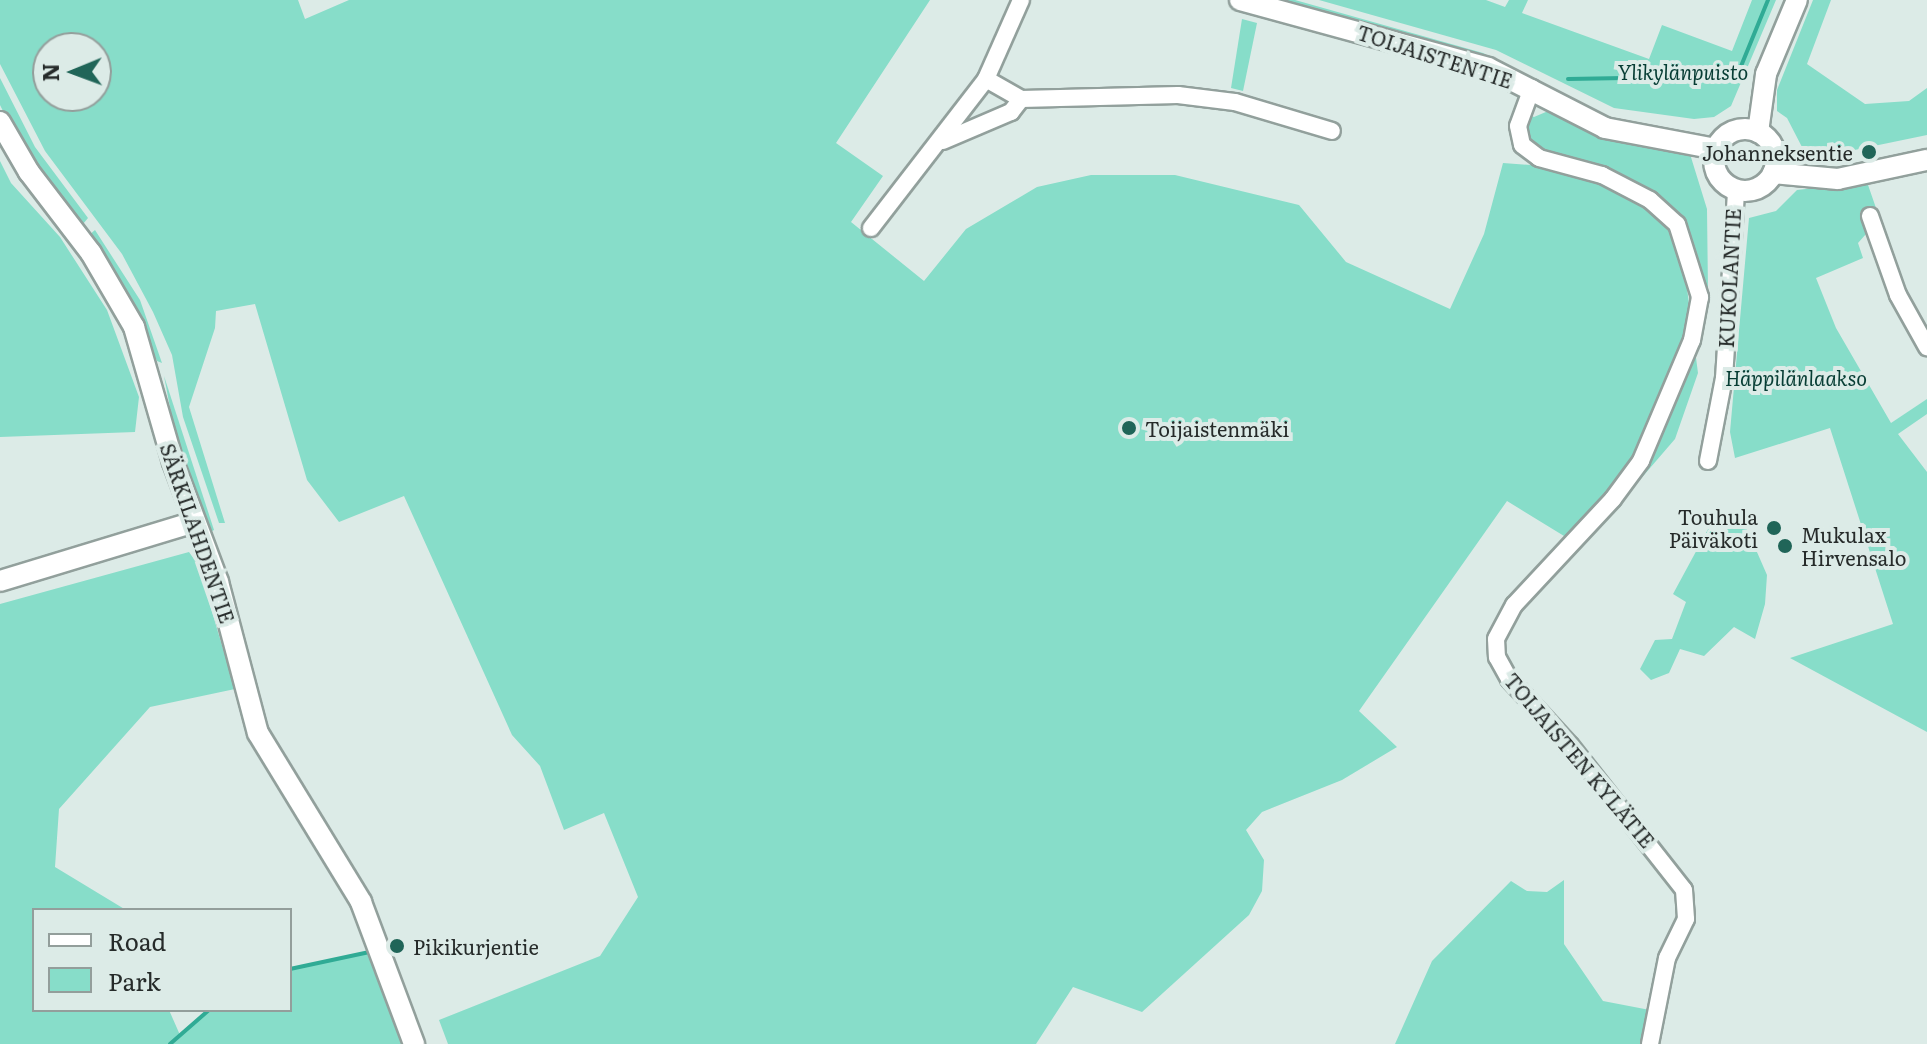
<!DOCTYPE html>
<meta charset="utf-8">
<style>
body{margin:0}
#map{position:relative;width:1927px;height:1044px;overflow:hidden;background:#dcebe7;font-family:Literata,serif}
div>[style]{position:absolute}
.green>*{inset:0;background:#87ddc9}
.stream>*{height:4px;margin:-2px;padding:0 2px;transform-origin:2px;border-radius:2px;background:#30ab95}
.roads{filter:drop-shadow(2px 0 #92a09c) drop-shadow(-2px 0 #92a09c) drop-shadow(0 2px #92a09c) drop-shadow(0 -2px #92a09c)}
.minor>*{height:16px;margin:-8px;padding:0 8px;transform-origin:8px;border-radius:8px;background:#fff}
.tertiary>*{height:20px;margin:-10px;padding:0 10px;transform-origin:10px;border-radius:10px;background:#fff}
.tertiary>.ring{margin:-10px;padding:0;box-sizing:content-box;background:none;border:20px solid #fff;border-radius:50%}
.dots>*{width:22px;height:22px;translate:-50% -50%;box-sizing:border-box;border:4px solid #dcebe7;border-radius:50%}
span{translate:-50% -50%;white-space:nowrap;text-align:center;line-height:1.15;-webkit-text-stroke:8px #dcebe7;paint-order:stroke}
.street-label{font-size:20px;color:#262b2a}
.park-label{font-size:20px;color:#073d34;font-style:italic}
.poi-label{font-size:20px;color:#262b2a}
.right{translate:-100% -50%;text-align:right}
.left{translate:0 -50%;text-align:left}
.legend{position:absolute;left:32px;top:908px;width:260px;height:104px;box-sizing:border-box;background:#dcebe7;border:2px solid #939e9b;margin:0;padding:10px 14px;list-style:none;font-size:24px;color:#262b2a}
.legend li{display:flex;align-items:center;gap:16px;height:40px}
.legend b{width:40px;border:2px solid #939e9b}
.north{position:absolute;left:32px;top:32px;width:80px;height:80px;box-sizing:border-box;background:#dcebe7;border:2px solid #939e9b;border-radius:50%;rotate:269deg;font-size:22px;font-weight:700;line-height:32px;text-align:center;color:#262b2a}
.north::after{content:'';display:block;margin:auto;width:28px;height:36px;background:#206558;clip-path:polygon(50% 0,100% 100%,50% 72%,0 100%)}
</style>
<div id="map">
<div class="green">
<i style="clip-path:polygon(evenodd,0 0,298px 0,305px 19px,349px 0,930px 0,836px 143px,883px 176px,851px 222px,924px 281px,966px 229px,1037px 187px,1091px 175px,1175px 175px,1299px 205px,1346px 262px,1450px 309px,1484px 234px,1503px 163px,1557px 167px,1598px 180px,1641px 204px,1661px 216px,1681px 242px,1698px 373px,1675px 439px,1582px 547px,1507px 501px,1359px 711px,1397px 747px,1342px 780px,1262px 812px,1246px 830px,1264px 860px,1262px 891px,1249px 915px,1142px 1012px,1073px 987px,1036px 1044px,448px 1044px,439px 1020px,600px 956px,638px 897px,604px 813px,564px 830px,540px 766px,512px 735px,404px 496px,339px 522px,307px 480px,255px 304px,216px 311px,215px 328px,189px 407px,225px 523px,219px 523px,183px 417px,172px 355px,153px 312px,122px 254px,45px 151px,0 64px,0 0,48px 48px,96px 48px,96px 96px,48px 96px,48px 48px)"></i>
<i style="clip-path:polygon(1279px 0,1295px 0,1483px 53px,1555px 89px,1553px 92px)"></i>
<i style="clip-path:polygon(1319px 0,1486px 0,1505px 7px,1509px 0,1528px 0,1522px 13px,1649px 59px,1662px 25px,1732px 51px,1752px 0,1776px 0,1731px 106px,1714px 117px,1694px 119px,1614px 108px,1496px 50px)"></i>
<i style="clip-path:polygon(1813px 0,1831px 0,1807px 64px,1865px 104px,1909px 101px,1927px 88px,1927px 135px,1840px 153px,1803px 149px,1787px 118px,1777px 111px,1777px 90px)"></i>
<i style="clip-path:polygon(1242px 19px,1257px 23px,1243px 91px,1231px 88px)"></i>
<i style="clip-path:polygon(0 78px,35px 147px,88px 218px,83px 224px,50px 190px,7px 119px,0 105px)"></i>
<i style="clip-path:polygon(1553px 109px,1617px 142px,1690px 154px,1707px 209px,1708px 291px,1700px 290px,1696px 257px,1680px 223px,1546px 155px,1527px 139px,1527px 114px,1534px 117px)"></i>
<i style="clip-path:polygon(0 161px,11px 183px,60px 237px,107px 310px,139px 397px,135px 432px,0 437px)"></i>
<i style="clip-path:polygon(1867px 182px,1876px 208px,1860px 212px,1866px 234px,1858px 243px,1863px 258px,1816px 278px,1836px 328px,1891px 423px,1927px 399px,1927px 414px,1898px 434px,1927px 472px,1927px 732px,1790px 658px,1893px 624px,1830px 428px,1735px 458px,1730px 432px,1749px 218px,1776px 211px,1797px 190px)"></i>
<i style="clip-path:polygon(95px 230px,140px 300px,162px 363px,157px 361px,128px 296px,88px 236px)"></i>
<i style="clip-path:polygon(164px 376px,214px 530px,212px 531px,177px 444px)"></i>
<i style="clip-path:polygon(1713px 520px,1743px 520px,1767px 575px,1765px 604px,1755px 639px,1734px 627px,1704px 656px,1680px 649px,1669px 673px,1651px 680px,1640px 669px,1655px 640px,1672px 639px,1686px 602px,1673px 594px)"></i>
<i style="clip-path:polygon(189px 552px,198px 565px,235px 689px,150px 707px,59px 809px,55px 867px,126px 910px,34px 910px,34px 1010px,169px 1010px,180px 1035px,209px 1010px,290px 1010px,290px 969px,374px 951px,401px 1044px,0 1044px,0 604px)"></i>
<i style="clip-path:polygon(1564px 880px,1564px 944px,1603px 1001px,1655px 1011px,1650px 1044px,1395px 1044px,1432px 961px,1511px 881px,1527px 891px,1547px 892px)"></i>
</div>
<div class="stream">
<i style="left:1568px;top:79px;width:169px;rotate:-1deg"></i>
<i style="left:1737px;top:76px;width:82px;rotate:-67.8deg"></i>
<i style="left:290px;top:969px;width:86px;rotate:-12.1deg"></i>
<i style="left:170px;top:1044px;width:52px;rotate:-41.1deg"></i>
</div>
<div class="roads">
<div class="minor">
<i style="left:986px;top:79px;width:40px;rotate:29.7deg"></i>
<i style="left:1021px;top:99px;width:157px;rotate:-1.5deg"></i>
<i style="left:1178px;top:95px;width:57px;rotate:7deg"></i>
<i style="left:1235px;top:102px;width:101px;rotate:16.6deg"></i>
<i style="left:1532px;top:88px;width:40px;rotate:110.2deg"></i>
<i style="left:1518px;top:126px;width:19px;rotate:78deg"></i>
<i style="left:1522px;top:145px;width:21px;rotate:37deg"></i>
<i style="left:1539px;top:158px;width:65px;rotate:15.1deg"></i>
<i style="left:1602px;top:175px;width:54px;rotate:27.5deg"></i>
<i style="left:1650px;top:200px;width:36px;rotate:42deg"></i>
<i style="left:1677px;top:224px;width:77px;rotate:72.5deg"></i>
<i style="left:1700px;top:297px;width:44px;rotate:100.5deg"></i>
<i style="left:1692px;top:340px;width:131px;rotate:112.9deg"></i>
<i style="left:1641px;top:461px;width:47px;rotate:126.4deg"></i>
<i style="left:1613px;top:499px;width:145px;rotate:133deg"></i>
<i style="left:1514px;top:605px;width:38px;rotate:118deg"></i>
<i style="left:1496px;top:639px;width:18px;rotate:87deg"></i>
<i style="left:1497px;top:657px;width:25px;rotate:61deg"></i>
<i style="left:1509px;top:679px;width:90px;rotate:47.3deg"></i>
<i style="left:1570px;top:745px;width:184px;rotate:51.8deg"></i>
<i style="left:1684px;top:890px;width:29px;rotate:86deg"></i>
<i style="left:1686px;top:919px;width:43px;rotate:116deg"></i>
<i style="left:1667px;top:958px;width:88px;rotate:101.2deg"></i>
<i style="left:943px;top:141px;width:74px;rotate:-23.1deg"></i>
<i style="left:1011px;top:112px;width:16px;rotate:-52deg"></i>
<i style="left:1870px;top:216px;width:84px;rotate:70.5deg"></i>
<i style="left:1898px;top:295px;width:60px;rotate:60.9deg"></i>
<i style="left:871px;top:228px;width:188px;rotate:-52.3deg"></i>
<i style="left:986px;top:79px;width:86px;rotate:-66.1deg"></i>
<i style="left:1708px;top:461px;width:85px;rotate:-79.1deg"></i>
<i style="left:1724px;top:378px;width:188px;rotate:-86.3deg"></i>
</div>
<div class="tertiary">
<i style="left:1240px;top:0;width:257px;rotate:15.3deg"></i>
<i style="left:1488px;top:68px;width:131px;rotate:27.1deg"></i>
<i style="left:1605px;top:128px;width:113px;rotate:10.7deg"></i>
<i style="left:0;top:122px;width:58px;rotate:59.9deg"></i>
<i style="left:29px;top:172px;width:102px;rotate:52.6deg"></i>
<i style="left:91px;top:253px;width:86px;rotate:59.8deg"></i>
<i style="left:134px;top:327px;width:141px;rotate:73.9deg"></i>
<i style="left:173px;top:462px;width:128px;rotate:69.4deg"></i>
<i style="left:218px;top:582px;width:156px;rotate:75.2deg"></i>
<i style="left:258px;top:733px;width:198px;rotate:58.6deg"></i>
<i style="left:361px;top:902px;width:152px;rotate:69.5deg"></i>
<i class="ring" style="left:1714px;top:129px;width:42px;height:42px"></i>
<i style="left:1758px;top:132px;width:59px;rotate:-82.1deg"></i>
<i style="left:1766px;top:74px;width:80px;rotate:-67.3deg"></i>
<i style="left:1773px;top:173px;width:65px;rotate:5.3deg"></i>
<i style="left:1838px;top:179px;width:91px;rotate:-12.1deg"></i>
<i style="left:0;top:581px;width:203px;rotate:-16.9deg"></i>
</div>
</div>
<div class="dots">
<i style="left:1869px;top:152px;background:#206558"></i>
<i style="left:1129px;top:428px;background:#206558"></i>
<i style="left:1774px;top:528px;background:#206558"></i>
<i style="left:1785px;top:546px;background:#206558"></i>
<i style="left:397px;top:946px;background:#206558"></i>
</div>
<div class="street-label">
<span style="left:1435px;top:56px;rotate:18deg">TOIJAISTENTIE</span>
<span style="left:1729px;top:278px;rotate:-87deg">KUKOLANTIE</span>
<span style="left:198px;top:533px;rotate:71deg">SÄRKILAHDENTIE</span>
<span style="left:1580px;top:760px;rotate:50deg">TOIJAISTEN KYLÄTIE</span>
</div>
<div class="park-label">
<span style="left:1683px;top:71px">Ylikylänpuisto</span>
<span style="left:1796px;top:377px">Häppilänlaakso</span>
</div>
<div class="poi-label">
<span class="right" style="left:1853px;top:152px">Johanneksentie</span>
<span class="left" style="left:1145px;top:428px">Toijaistenmäki</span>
<span class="right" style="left:1758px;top:528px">Touhula<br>Päiväkoti</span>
<span class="left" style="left:1801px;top:546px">Mukulax<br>Hirvensalo</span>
<span class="left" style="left:413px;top:946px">Pikikurjentie</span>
</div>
<ul class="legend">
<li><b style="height:10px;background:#fff"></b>Road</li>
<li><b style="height:22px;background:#87ddc9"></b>Park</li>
</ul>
<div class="north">N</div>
</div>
